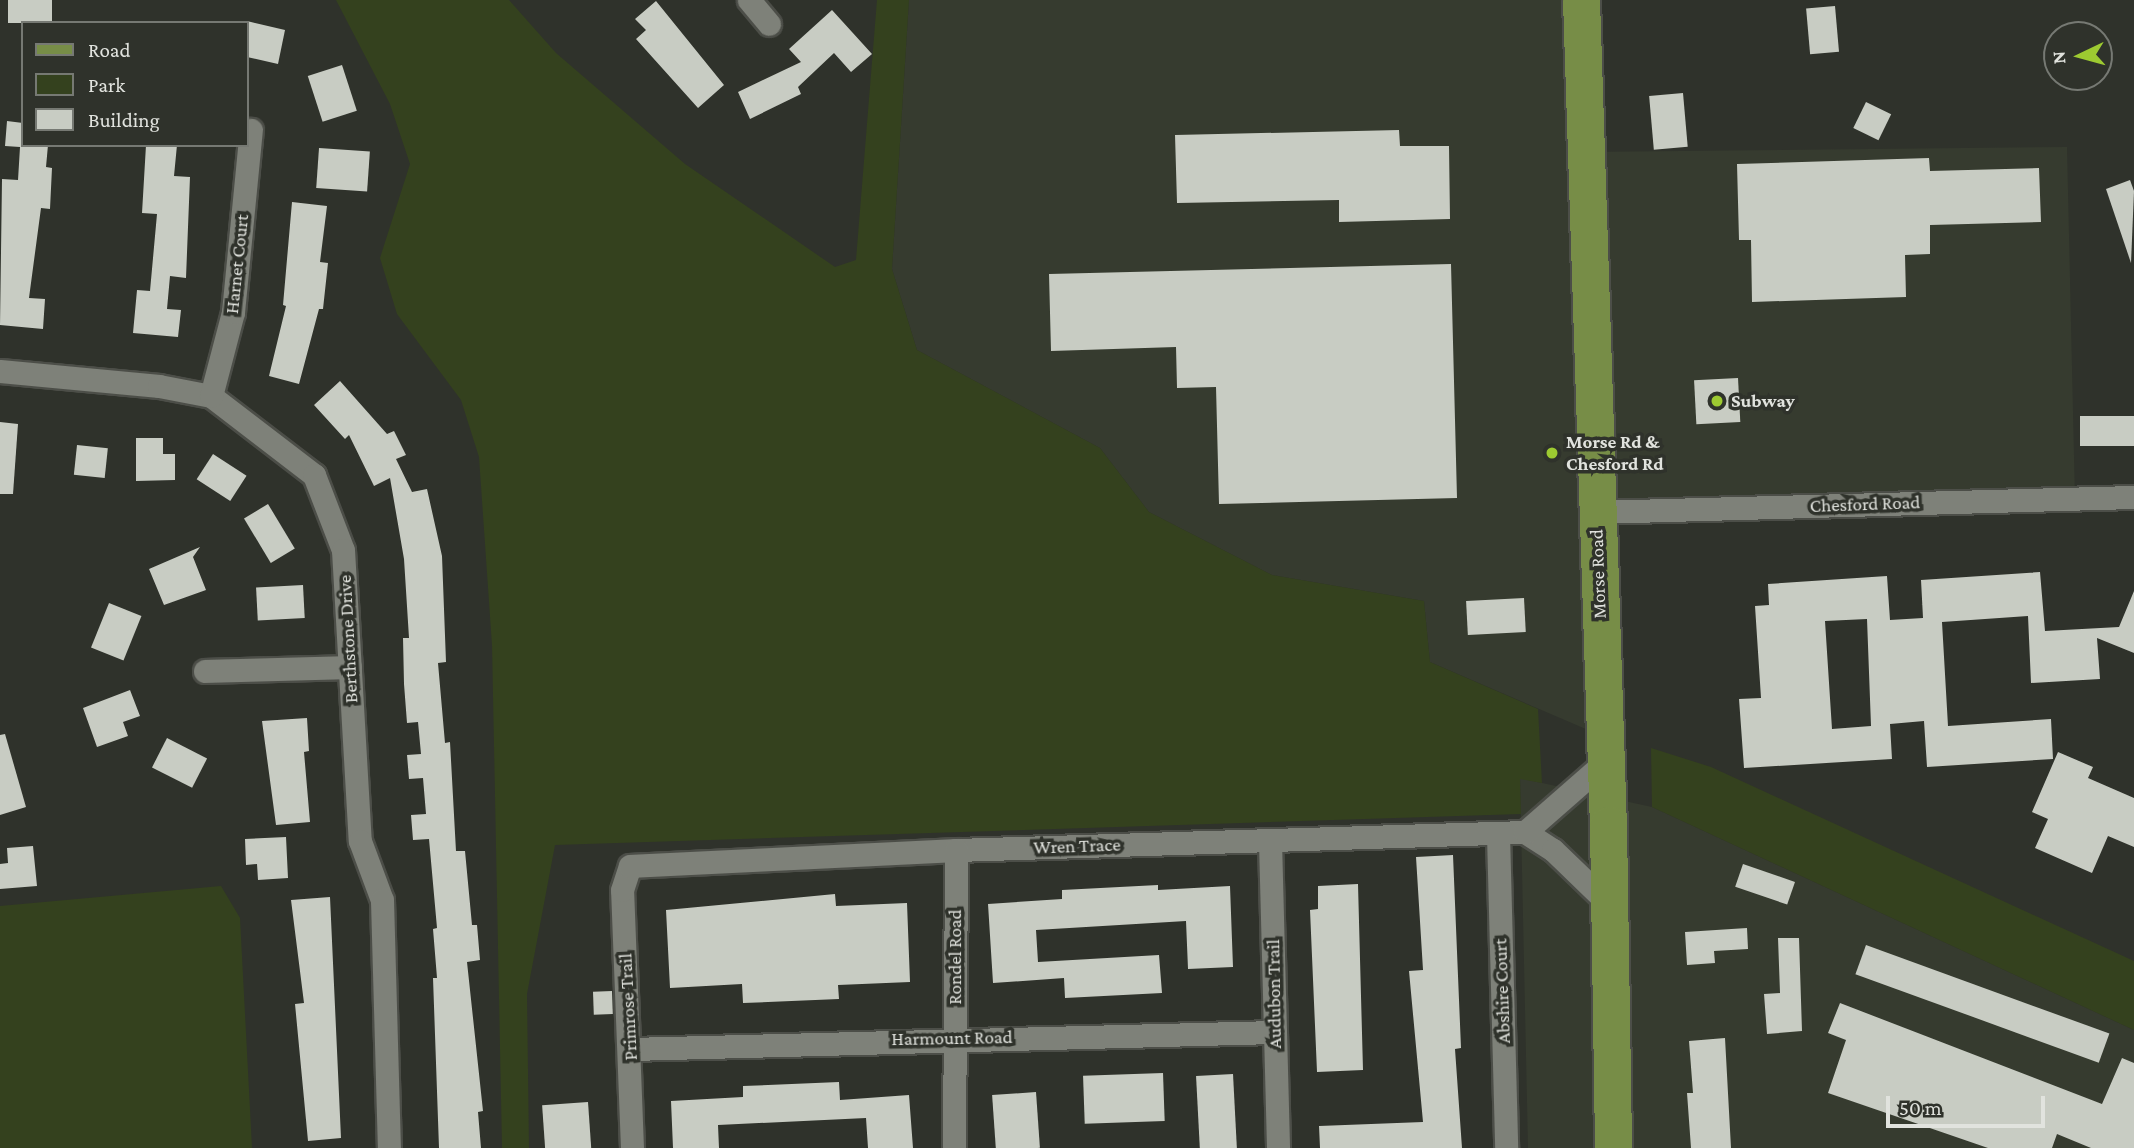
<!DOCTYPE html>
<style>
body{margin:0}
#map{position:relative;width:2134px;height:1148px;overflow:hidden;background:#2f322b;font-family:"Crimson Pro",serif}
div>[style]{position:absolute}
.built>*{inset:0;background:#363b2f}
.green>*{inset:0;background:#34411e}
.building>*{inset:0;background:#c8ccc3;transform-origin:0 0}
.roads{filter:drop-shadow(2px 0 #4c4e48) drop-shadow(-2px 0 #4c4e48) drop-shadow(0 2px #4c4e48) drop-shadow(0 -2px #4c4e48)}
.street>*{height:23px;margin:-11.5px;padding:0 11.5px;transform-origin:11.5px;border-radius:11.5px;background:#7e8179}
.primary>*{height:37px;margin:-18.5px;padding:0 18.5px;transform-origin:18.5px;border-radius:18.5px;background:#778d47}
.dots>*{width:19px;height:19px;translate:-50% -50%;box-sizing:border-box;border:4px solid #2f322b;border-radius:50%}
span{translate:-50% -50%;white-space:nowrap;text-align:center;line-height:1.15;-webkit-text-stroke:7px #2f322b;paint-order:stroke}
.street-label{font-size:19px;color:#e1e3de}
.poi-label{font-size:19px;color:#e1e3de;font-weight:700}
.left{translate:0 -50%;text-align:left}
.legend{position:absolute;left:21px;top:21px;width:228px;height:126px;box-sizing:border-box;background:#2f322b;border:2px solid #767973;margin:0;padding:9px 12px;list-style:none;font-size:21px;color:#e1e3de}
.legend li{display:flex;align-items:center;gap:14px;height:35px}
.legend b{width:35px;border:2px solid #767973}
.north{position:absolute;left:2043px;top:21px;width:70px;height:70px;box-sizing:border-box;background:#2f322b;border:2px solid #767973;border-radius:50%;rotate:265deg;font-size:19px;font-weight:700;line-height:28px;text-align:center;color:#e1e3de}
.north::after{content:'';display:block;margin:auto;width:24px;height:32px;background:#9dca31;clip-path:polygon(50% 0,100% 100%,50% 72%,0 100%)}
.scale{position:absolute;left:1886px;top:1096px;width:159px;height:32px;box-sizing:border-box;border:4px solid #e1e3de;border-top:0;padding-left:9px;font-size:21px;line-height:24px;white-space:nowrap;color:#e1e3de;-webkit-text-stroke:5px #2f322b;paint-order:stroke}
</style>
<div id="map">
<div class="built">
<i style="clip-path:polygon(909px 0,1580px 0,1582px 152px,2067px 147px,2075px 500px,1595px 514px,1602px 736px,1430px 662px,1424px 601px,1272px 575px,1149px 512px,1100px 448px,917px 350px,892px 269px)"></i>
<i style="clip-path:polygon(1520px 778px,1652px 807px,2134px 1030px,2134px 1148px,1528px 1148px)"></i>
</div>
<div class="green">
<i style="clip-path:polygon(336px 0,509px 0,556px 53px,685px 164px,835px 267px,856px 260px,877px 0,909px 0,892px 269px,917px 350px,1100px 448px,1149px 512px,1272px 575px,1424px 601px,1430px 662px,1538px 709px,1542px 783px,1520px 779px,1521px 814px,555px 845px,527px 994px,529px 1148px,502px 1148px,492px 645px,479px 457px,461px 400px,397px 314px,380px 258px,410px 164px,390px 104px)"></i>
<i style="clip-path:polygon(1651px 748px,1711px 767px,2134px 961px,2134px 1030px,1652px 807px)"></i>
<i style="clip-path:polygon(221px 886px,240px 918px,252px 1148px,0 1148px,0 906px)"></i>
</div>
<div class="building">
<i style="left:8px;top:0;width:44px;height:23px"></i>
<i style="clip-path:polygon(656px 1px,724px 85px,698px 108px,636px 39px,646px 30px,635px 19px)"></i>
<i style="left:1835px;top:6px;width:46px;height:29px;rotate:85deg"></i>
<i style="clip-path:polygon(832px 10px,872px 54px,851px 72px,834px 53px,798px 87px,801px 94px,750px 119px,738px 92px,801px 62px,789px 49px)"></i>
<i style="clip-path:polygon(247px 21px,285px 30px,278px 64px,247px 57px)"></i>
<i style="left:342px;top:65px;width:48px;height:36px;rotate:72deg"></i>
<i style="left:1683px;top:93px;width:54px;height:34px;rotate:85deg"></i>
<i style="left:1866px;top:102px;width:28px;height:29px;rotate:26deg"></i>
<i style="clip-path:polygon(7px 121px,23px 123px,23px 145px,48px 145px,46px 167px,52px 168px,50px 209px,41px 208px,29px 298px,45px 299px,43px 329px,0 325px,2px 179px,18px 180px,20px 147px,5px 146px)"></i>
<i style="clip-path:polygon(1399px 130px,1400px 146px,1449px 146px,1450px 219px,1339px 222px,1339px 200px,1177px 203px,1175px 135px)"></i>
<i style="clip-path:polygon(146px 145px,177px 145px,174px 176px,190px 177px,186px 278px,170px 276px,167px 309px,181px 310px,178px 337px,133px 333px,137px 290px,150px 291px,157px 214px,142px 213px)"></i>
<i style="left:319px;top:148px;width:51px;height:40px;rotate:4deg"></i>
<i style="clip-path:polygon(1929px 158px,1930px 171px,2039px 168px,2041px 222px,1930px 225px,1930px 254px,1905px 255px,1906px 297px,1752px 302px,1751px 240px,1739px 240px,1737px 164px)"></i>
<i style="clip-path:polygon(2130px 180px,2134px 191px,2131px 263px,2106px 189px)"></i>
<i style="clip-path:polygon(292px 202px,327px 206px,320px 262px,328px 263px,323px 309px,319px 309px,299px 384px,269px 376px,286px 306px,283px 305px)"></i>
<i style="clip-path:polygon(1451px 264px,1457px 498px,1219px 504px,1216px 387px,1177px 388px,1176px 347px,1051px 351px,1049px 274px)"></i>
<i style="left:1738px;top:378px;width:44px;height:44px;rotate:87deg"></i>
<i style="clip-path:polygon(340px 381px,387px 434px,394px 431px,406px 455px,396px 459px,412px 492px,427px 489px,442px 556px,446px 662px,438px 663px,445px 743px,450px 742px,456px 851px,465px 851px,472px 925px,477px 925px,480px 960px,467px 962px,483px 1111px,478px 1112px,481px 1148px,439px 1148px,433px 978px,437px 978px,433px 929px,437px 928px,429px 839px,413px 840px,411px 815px,426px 814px,423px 778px,409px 779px,407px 755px,421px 754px,418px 722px,407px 723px,404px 684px,403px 638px,409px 638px,404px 559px,390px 478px,374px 486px,349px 435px,345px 439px,314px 405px)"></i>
<i style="left:2134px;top:416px;width:30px;height:54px;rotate:90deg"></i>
<i style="clip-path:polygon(0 422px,18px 424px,13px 494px,0 494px)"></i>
<i style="clip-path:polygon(136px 438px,163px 438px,163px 454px,175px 454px,175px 480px,136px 481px)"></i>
<i style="left:77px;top:445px;width:31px;height:30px;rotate:6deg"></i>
<i style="left:213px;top:454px;width:40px;height:30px;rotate:33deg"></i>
<i style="left:268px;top:504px;width:52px;height:28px;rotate:59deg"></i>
<i style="clip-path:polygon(200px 547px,193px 557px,206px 590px,164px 605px,149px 569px)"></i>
<i style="clip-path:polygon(evenodd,2040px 572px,2045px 631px,2119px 627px,2134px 591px,2134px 653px,2097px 638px,2100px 679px,2031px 683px,2028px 616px,1942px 622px,1948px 726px,2051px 719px,2053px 759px,1927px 767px,1924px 721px,1890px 724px,1892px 759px,1744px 768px,1739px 699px,1761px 698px,1755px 606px,1769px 605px,1768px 584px,1887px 576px,1890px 620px,1923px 618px,1921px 580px,2040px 572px,1867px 619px,1871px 726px,1832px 729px,1825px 621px,1867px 619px)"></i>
<i style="left:303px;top:585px;width:33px;height:47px;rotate:87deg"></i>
<i style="left:1524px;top:598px;width:34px;height:58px;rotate:87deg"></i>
<i style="left:109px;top:603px;width:35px;height:48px;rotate:22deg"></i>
<i style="clip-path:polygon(130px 690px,140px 716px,123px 722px,128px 736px,97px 747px,83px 708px)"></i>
<i style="clip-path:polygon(307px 718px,309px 751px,304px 752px,310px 822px,276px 825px,262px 721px)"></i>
<i style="clip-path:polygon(5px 734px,26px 807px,0 815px,0 735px)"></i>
<i style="left:167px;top:738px;width:45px;height:33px;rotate:27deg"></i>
<i style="clip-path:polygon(2058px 752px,2093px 767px,2088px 778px,2134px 798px,2134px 847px,2108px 836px,2092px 873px,2035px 848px,2048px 819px,2032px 812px)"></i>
<i style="clip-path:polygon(286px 837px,288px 878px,258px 880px,257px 864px,246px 865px,245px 839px)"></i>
<i style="clip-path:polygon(33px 846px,37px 886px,0 889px,0 864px,8px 863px,7px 848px)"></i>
<i style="clip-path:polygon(1453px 855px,1461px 1048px,1455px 1049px,1462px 1148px,1320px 1148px,1319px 1126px,1423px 1122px,1409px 971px,1423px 970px,1416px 857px)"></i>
<i style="left:1743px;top:864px;width:55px;height:24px;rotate:19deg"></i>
<i style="clip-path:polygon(1358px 884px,1363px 1070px,1317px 1072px,1310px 910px,1318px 909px,1318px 886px)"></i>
<i style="clip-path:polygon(1158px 885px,1158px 890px,1230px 886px,1233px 967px,1188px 969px,1186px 921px,1036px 930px,1038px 962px,1159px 955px,1162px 993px,1065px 998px,1064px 978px,993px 983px,988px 904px,1062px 899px,1062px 890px)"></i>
<i style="clip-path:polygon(835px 894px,836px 906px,907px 903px,910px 982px,838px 985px,839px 999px,743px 1003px,742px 984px,670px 988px,666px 910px)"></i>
<i style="clip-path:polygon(330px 897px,341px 1138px,308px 1141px,295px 1004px,304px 1003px,291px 900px)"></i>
<i style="clip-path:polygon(1747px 928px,1748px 949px,1714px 951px,1715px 963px,1687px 965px,1685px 932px)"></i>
<i style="clip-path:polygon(1778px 938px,1799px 938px,1802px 1031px,1767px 1034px,1764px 994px,1780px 993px)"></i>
<i style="left:1866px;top:945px;width:259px;height:31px;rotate:20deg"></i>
<i style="left:612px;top:991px;width:23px;height:19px;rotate:88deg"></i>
<i style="clip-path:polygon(1840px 1003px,2102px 1104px,2122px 1058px,2134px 1063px,2134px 1148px,2091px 1148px,2057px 1134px,2052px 1148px,1988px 1148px,1828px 1093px,1846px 1040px,1828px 1033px)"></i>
<i style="clip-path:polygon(1725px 1038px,1731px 1148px,1691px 1148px,1687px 1093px,1693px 1093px,1689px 1041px)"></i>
<i style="left:1163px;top:1073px;width:48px;height:80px;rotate:88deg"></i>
<i style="left:1233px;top:1074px;width:74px;height:37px;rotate:87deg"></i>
<i style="clip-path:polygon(839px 1082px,840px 1100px,909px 1095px,913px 1148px,868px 1148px,866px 1118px,718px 1125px,719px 1148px,673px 1148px,671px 1101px,743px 1097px,743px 1086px)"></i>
<i style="left:1036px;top:1092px;width:56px;height:44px;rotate:86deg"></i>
<i style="left:588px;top:1102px;width:46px;height:46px;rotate:86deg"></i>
</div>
<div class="roads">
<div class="street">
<i style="left:749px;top:0;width:31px;rotate:50deg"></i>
<i style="left:0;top:371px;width:160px;rotate:5.4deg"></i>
<i style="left:159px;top:386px;width:53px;rotate:10.9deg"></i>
<i style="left:211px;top:396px;width:130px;rotate:37.5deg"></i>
<i style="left:314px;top:475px;width:80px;rotate:68.9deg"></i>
<i style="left:343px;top:550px;width:291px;rotate:86.7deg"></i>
<i style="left:360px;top:841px;width:63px;rotate:69.6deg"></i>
<i style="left:382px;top:900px;width:248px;rotate:88.4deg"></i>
<i style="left:211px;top:396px;width:87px;rotate:-75.3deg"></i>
<i style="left:233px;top:312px;width:183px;rotate:-84.4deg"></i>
<i style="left:1596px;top:512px;width:538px;rotate:-1.6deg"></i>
<i style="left:205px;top:671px;width:145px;rotate:-1.6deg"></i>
<i style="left:1525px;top:832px;width:33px;rotate:33deg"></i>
<i style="left:1553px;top:850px;width:79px;rotate:44deg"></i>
<i style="left:1498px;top:834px;width:314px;rotate:88.5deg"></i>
<i style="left:1270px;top:841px;width:307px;rotate:88.5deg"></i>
<i style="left:630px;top:1049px;width:645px;rotate:-1.51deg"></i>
<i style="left:632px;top:1148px;width:258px;rotate:-92.2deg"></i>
<i style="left:622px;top:890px;width:25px;rotate:-72deg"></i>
<i style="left:630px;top:866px;width:326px;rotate:-2.8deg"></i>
<i style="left:956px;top:850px;width:569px;rotate:-1.81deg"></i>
<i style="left:1525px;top:832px;width:106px;rotate:-41.2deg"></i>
<i style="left:954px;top:1148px;width:298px;rotate:-89.6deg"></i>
</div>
<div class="primary">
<i style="left:1581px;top:0;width:825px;rotate:88.13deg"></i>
<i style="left:1608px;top:825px;width:323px;rotate:89.1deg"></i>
</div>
</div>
<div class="dots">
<i style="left:1717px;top:401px;background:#9dca31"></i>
<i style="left:1552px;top:453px;background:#9dca31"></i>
</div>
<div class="street-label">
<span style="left:237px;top:264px;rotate:-84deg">Harnet Court</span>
<span style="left:1865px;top:504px;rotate:-2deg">Chesford Road</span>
<span style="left:1598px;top:574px;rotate:-92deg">Morse Road</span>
<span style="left:348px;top:639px;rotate:-93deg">Berthstone Drive</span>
<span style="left:1077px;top:846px;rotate:-2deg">Wren Trace</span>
<span style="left:955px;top:957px;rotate:-90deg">Rondel Road</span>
<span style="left:1502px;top:991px;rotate:-92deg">Abshire Court</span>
<span style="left:1274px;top:994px;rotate:-91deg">Audubon Trail</span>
<span style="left:628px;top:1007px;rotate:-93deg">Primrose Trail</span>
<span style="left:952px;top:1038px;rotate:-1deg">Harmount Road</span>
</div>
<div class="poi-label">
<span class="left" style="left:1731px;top:401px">Subway</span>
<span class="left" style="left:1566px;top:453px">Morse Rd &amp;<br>Chesford Rd</span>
</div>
<ul class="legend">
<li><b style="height:9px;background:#778d47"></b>Road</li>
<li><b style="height:19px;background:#34411e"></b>Park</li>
<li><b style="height:19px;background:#c8ccc3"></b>Building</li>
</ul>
<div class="north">N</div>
<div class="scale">50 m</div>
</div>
